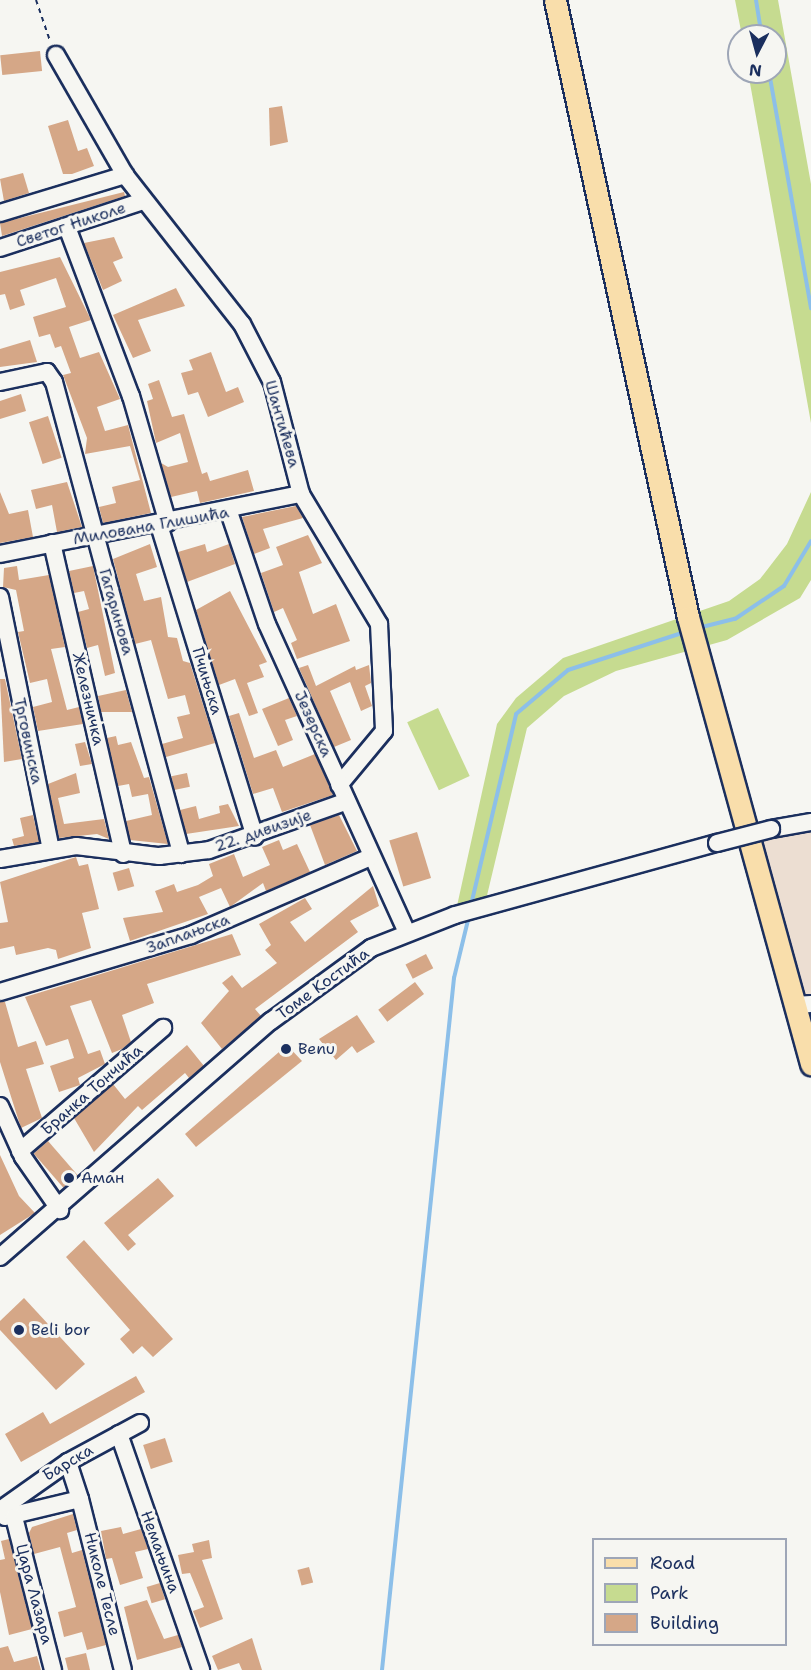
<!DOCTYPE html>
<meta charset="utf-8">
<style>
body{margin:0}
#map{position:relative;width:811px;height:1670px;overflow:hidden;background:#f6f6f2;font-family:"Shantell Sans",sans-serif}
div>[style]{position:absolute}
.built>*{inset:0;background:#ecded2}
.green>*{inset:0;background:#c6db90;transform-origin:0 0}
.stream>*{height:4px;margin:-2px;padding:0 2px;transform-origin:2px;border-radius:2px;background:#8cbfe9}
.building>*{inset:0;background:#d5a787;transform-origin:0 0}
.path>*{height:2px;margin-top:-1px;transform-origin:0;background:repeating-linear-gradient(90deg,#1b2f5e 0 4.5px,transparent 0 9px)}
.roads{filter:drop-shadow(2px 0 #1b2f5e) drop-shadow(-2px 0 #1b2f5e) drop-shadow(0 2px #1b2f5e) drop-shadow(0 -2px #1b2f5e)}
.minor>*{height:16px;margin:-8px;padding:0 8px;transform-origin:8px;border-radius:8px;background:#f6f6f2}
.major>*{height:21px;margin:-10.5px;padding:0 10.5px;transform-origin:10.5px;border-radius:10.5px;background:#f9deab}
.bridges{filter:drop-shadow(2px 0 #1b2f5e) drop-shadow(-2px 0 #1b2f5e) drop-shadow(0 2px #1b2f5e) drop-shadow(0 -2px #1b2f5e)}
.minor-bridge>*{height:16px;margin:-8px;padding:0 8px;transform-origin:8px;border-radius:8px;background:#f6f6f2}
.dots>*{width:16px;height:16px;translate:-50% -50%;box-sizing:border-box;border:3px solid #f6f6f2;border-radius:50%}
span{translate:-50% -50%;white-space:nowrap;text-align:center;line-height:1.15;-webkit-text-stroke:6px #f6f6f2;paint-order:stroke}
.street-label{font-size:16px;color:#1b2f5e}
.poi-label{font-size:16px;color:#1b2f5e}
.left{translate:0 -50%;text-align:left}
.legend{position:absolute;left:592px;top:1538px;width:195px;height:108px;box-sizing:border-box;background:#f6f6f2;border:2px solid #9ea6b7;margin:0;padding:8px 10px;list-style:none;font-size:18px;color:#1b2f5e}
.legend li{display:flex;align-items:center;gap:12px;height:30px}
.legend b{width:30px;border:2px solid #9ea6b7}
.north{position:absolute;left:727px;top:24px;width:60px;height:60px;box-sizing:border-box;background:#f6f6f2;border:2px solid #9ea6b7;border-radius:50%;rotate:186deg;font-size:16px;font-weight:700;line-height:24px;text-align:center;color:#1b2f5e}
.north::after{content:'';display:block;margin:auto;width:21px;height:27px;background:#1b2f5e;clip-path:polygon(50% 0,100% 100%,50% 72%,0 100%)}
</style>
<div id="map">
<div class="built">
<i style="clip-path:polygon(811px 822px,811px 1064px,746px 835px)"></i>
</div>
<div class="green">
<i style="clip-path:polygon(735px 0,778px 0,811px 184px,811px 423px,748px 72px,775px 72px,775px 36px,742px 36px)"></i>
<i style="clip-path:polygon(811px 492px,811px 580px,800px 598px,727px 640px,616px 671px,564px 696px,527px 728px,484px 908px,455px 915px,497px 724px,516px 698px,563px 658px,729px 601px,760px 579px,787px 544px)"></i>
<i style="left:438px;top:708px;width:75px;height:34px;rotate:65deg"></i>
</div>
<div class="stream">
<i style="left:756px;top:0;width:36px;rotate:81deg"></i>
<i style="left:769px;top:72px;width:240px;rotate:79.9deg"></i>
<i style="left:698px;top:628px;width:38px;rotate:-14deg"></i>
<i style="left:735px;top:619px;width:59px;rotate:-34deg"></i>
<i style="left:784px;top:586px;width:52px;rotate:-59deg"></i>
<i style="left:471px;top:905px;width:196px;rotate:-76.7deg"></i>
<i style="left:516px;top:714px;width:68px;rotate:-40.2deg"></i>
<i style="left:568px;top:670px;width:123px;rotate:-18deg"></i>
<i style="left:382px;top:1670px;width:696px;rotate:-84.06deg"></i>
<i style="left:454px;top:978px;width:64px;rotate:-76.4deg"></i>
</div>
<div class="building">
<i style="left:40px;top:51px;width:20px;height:40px;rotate:84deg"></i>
<i style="clip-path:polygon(282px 106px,288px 142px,270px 146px,269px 108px)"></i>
<i style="clip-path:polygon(68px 120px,78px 151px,87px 148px,94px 166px,72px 174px,63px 174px,48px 126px)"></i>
<i style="clip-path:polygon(23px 173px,29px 193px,4px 201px,0 179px)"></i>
<i style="clip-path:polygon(124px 192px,125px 196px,2px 236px,0 223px)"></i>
<i style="clip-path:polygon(114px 237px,123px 258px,113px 262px,122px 281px,103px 290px,84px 243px)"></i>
<i style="clip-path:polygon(60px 257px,91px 320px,69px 327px,80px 358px,99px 352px,120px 399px,97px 407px,105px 431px,128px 425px,151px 513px,103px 523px,99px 507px,116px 503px,112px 487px,140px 480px,130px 446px,85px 454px,87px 438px,63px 375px,71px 373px,61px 346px,55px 348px,50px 334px,39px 337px,33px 317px,66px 307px,56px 278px,20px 290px,25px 305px,10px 310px,5px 294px,0 295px,0 272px)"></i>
<i style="clip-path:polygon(176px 288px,185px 306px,138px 320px,151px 351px,133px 358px,113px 315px)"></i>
<i style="clip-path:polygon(30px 340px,37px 362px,0 367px,0 349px)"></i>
<i style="clip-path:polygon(211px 352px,226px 392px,238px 387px,244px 402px,208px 417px,198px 392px,188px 395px,181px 373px,193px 370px,189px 360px)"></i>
<i style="clip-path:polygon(159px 380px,172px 417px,184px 414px,202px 474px,207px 472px,210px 481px,248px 470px,254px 491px,200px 503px,197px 491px,171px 497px,161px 463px,168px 467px,188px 462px,180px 433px,156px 443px,147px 401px,153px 399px,148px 384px)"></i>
<i style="clip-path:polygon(21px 394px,26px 411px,0 419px,0 401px)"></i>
<i style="left:48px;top:416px;width:44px;height:20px;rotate:72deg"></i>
<i style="clip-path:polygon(67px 482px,82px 527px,57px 532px,52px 505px,36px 509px,31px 490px)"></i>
<i style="clip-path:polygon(0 492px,9px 514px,28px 510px,33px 537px,0 543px)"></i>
<i style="clip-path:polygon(296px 506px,303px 518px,263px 529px,270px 548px,254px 554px,242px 517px)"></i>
<i style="clip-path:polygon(308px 535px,322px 563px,299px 572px,313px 614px,336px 604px,350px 641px,297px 659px,291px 643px,297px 640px,283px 608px,274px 612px,261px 573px,283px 565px,276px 547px)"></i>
<i style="clip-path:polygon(150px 544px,157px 567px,136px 574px,144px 601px,161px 597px,168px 637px,177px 638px,183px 661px,190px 663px,215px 743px,166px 757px,162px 744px,183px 738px,177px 717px,190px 714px,185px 695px,168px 699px,151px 640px,135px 644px,113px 559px)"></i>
<i style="clip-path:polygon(205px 544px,207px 552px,229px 544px,235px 564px,187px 582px,178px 552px)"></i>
<i style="clip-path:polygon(17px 566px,19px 580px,49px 575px,65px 647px,51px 649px,67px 710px,79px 707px,83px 724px,38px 731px,33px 707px,52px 702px,47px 679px,30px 683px,18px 632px,24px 631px,16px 590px,3px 587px,4px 568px)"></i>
<i style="clip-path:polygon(93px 566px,115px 673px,105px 676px,98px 645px,87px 648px,78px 612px,89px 609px,84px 591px,74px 593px,69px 571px)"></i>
<i style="clip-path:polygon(230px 591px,267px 662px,259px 665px,264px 677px,247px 683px,258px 713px,249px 716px,235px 679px,219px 685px,196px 610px)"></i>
<i style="clip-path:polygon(308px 665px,316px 686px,355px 666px,356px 670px,369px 665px,371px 683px,365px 686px,372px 706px,361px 711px,350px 682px,330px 691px,351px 740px,334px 747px,299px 668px)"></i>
<i style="clip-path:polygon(0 679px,5px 679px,22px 759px,4px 762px)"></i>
<i style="clip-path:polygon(126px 690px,132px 712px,101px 712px,98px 696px)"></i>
<i style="clip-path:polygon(289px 698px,297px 716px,285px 720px,293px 740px,278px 746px,262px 709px)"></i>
<i style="clip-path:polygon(239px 713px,254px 758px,276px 750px,283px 767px,315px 754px,333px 795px,282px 812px,273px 788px,253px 794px,229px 716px)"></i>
<i style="clip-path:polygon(116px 736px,118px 745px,131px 742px,144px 778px,149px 777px,168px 844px,130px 840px,126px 821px,152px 815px,148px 794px,132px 797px,129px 784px,118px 786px,107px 738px)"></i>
<i style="clip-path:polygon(85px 742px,92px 764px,80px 766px,75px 744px)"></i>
<i style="clip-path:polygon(76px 773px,80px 793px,58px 798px,64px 824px,104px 819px,109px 839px,97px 834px,59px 838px,48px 784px)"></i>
<i style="left:187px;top:773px;width:14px;height:16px;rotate:78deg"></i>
<i style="clip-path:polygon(228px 804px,239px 826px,186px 834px,180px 810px,196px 806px,199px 819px,220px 813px,219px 806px)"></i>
<i style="clip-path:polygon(33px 815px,39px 842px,14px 846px,12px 839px,24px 836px,20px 818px)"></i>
<i style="clip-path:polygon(339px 815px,357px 851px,325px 865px,310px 825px)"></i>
<i style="left:417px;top:832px;width:48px;height:29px;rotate:73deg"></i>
<i style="clip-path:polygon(279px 840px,283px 850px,297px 844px,310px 872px,266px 891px,263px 883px,230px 907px,221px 888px,199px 897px,208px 914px,130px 941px,123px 918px,163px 912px,155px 891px,174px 884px,177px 892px,198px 885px,213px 876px,209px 864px,234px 854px,243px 877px,270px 865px,262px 847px)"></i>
<i style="clip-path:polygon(76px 857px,79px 866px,88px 864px,99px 909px,82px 913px,91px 948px,58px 959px,56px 950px,48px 948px,16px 955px,14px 946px,0 949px,0 923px,8px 922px,0 882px)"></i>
<i style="left:129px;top:868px;width:19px;height:17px;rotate:74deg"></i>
<i style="clip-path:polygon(373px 886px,379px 906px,350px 921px,358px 932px,255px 1009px,261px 1016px,222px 1049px,201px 1023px,229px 991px,222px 983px,232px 975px,242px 988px,277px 963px,265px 950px,271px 945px,259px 924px,305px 898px,312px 909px,290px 922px,305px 942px)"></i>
<i style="clip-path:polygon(232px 934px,241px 955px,147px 984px,154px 1003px,122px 1015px,131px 1042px,122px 1049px,112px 1053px,91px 1000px,70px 1006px,88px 1054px,100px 1050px,105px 1064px,78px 1078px,80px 1085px,59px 1092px,50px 1066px,74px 1058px,68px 1039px,46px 1046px,25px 997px)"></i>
<i style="left:426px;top:954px;width:16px;height:23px;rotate:63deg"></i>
<i style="left:415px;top:982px;width:15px;height:46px;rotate:53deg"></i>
<i style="clip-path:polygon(0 1002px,5px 1002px,18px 1047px,36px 1041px,44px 1064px,26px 1069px,42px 1118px,21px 1128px,0 1062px)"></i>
<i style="clip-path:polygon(357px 1015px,375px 1042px,357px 1053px,352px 1046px,336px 1060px,319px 1039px)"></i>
<i style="clip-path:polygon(187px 1045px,204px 1066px,189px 1078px,185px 1073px,142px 1110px,138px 1106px,94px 1152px,74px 1118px,113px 1084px,125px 1099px)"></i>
<i style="clip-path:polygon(287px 1045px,302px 1061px,196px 1147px,185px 1134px)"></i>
<i style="left:48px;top:1141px;width:45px;height:19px;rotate:49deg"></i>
<i style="clip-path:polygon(0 1155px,19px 1196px,35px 1213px,0 1235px)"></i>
<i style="clip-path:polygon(158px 1178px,174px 1196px,128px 1235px,136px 1244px,128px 1251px,104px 1223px)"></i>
<i style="clip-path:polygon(84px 1240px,173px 1339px,153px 1357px,142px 1346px,133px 1354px,120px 1339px,130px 1330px,66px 1257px)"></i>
<i style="clip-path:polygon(24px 1298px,85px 1364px,56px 1390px,0 1330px,0 1321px)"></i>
<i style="clip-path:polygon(136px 1376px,145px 1392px,21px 1462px,5px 1434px,43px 1412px,50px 1424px)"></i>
<i style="left:165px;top:1438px;width:25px;height:23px;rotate:72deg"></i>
<i style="clip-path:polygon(73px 1514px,77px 1530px,67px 1533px,72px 1553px,82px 1550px,106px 1645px,87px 1650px,82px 1632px,64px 1637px,58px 1612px,76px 1607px,60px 1547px,34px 1554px,29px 1533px,32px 1527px)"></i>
<i style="clip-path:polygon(121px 1527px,123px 1534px,141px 1529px,148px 1549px,135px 1552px,143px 1578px,120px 1585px,112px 1558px,106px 1559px,101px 1531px)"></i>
<i style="clip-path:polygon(9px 1539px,32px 1629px,9px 1635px,0 1592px,0 1560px,5px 1559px,1px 1541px)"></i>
<i style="clip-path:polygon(209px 1540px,212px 1558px,202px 1560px,223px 1619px,200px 1628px,193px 1611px,204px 1607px,190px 1573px,182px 1574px,178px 1555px,194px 1552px,192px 1544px)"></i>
<i style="left:309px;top:1567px;width:16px;height:12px;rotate:75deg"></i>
<i style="left:160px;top:1583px;width:17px;height:14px;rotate:73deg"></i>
<i style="clip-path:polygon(147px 1600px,164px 1639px,178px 1635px,182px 1647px,137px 1660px,124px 1607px)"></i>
<i style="clip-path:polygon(252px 1638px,262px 1670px,242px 1670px,239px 1663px,218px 1670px,212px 1656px)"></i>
<i style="clip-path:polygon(8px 1646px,14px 1662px,37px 1656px,41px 1670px,0 1670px,0 1648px)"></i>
<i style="clip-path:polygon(86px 1653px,90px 1670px,68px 1670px,65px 1658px)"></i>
</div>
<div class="path">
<i style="left:36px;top:0;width:43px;rotate:71.1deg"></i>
</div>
<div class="roads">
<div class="minor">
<i style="left:56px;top:55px;width:138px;rotate:60.1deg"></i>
<i style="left:125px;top:175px;width:189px;rotate:51.9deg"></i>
<i style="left:242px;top:324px;width:65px;rotate:62.7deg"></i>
<i style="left:272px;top:382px;width:116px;rotate:75.5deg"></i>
<i style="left:301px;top:494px;width:152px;rotate:59deg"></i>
<i style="left:379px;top:624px;width:107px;rotate:87.3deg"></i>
<i style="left:384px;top:731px;width:70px;rotate:129.8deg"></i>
<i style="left:0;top:213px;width:131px;rotate:-16.9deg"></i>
<i style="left:67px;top:227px;width:181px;rotate:69.3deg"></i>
<i style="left:131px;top:396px;width:132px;rotate:73.8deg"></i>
<i style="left:0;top:248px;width:151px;rotate:-18.2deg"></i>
<i style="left:0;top:382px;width:48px;rotate:-12deg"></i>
<i style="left:47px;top:372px;width:12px;rotate:55deg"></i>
<i style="left:54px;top:382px;width:489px;rotate:74.9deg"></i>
<i style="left:229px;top:512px;width:118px;rotate:71.3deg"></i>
<i style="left:267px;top:624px;width:338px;rotate:65.6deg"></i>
<i style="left:159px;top:525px;width:326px;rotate:72.9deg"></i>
<i style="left:52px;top:543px;width:319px;rotate:77.1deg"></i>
<i style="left:0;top:554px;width:307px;rotate:-11.3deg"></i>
<i style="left:0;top:597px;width:258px;rotate:78.6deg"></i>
<i style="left:771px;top:829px;width:41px;rotate:-9.9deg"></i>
<i style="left:0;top:859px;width:77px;rotate:-9.7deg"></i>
<i style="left:76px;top:846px;width:84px;rotate:6.9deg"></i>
<i style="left:159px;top:856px;width:50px;rotate:-6.8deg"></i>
<i style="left:209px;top:850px;width:146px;rotate:-19.5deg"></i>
<i style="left:0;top:992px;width:199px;rotate:-16.6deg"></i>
<i style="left:191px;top:935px;width:195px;rotate:-23.5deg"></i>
<i style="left:794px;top:1005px;width:17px;rotate:-3deg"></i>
<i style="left:0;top:1106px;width:56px;rotate:65.7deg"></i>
<i style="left:23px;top:1157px;width:65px;rotate:55.1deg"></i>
<i style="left:20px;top:1151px;width:189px;rotate:-40.7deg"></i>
<i style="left:0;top:1257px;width:359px;rotate:-41.1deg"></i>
<i style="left:271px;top:1021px;width:124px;rotate:-36.1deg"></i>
<i style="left:371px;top:948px;width:90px;rotate:-21.4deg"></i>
<i style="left:455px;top:915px;width:272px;rotate:-15.4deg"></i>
<i style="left:119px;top:1434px;width:250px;rotate:70.8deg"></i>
<i style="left:80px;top:1499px;width:176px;rotate:75.9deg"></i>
<i style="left:0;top:1510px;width:83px;rotate:-35.2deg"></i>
<i style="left:68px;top:1462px;width:82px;rotate:-28.4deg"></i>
<i style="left:5px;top:1517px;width:77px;rotate:-13.5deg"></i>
<i style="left:80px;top:1499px;width:39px;rotate:-108deg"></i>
<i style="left:14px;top:1517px;width:158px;rotate:75.7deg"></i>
</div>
<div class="major">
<i style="left:555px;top:0;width:631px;rotate:77.84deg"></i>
<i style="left:688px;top:617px;width:464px;rotate:74.6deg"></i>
</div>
</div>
<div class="bridges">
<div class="minor-bridge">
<i style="left:717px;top:843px;width:56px;rotate:-14.5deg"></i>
</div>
</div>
<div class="dots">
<i style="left:286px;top:1049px;background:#1b2f5e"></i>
<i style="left:69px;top:1178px;background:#1b2f5e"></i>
<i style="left:19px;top:1330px;background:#1b2f5e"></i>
</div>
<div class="street-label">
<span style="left:71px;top:225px;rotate:-18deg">Светог Николе</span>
<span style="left:282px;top:424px;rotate:74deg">Шантићева</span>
<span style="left:151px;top:526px;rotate:-10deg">Милована Глишића</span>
<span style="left:116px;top:612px;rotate:74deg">Гагаринова</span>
<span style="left:207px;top:681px;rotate:73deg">Пчињска</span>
<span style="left:88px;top:699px;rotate:77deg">Железничка</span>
<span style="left:313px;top:724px;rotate:66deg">Језерска</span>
<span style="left:28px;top:741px;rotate:78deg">Трговинска</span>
<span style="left:263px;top:831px;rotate:-19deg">22. дивизије</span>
<span style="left:188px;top:934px;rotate:-20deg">Заплањска</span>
<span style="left:323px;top:984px;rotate:-36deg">Томе Костића</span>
<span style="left:92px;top:1090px;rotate:-41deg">Бранка Тончића</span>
<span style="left:68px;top:1463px;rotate:-31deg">Барска</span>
<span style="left:160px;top:1552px;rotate:70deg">Немањина</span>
<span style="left:102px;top:1584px;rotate:76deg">Николе Тесле</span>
<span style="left:34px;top:1594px;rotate:75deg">Цара Лазара</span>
</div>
<div class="poi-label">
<span class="left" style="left:298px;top:1049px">Benu</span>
<span class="left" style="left:81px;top:1178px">Аман</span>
<span class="left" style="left:31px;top:1330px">Beli bor</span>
</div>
<ul class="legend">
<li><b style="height:8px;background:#f9deab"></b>Road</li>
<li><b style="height:16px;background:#c6db90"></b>Park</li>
<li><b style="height:16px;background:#d5a787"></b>Building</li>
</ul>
<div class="north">N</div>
</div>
